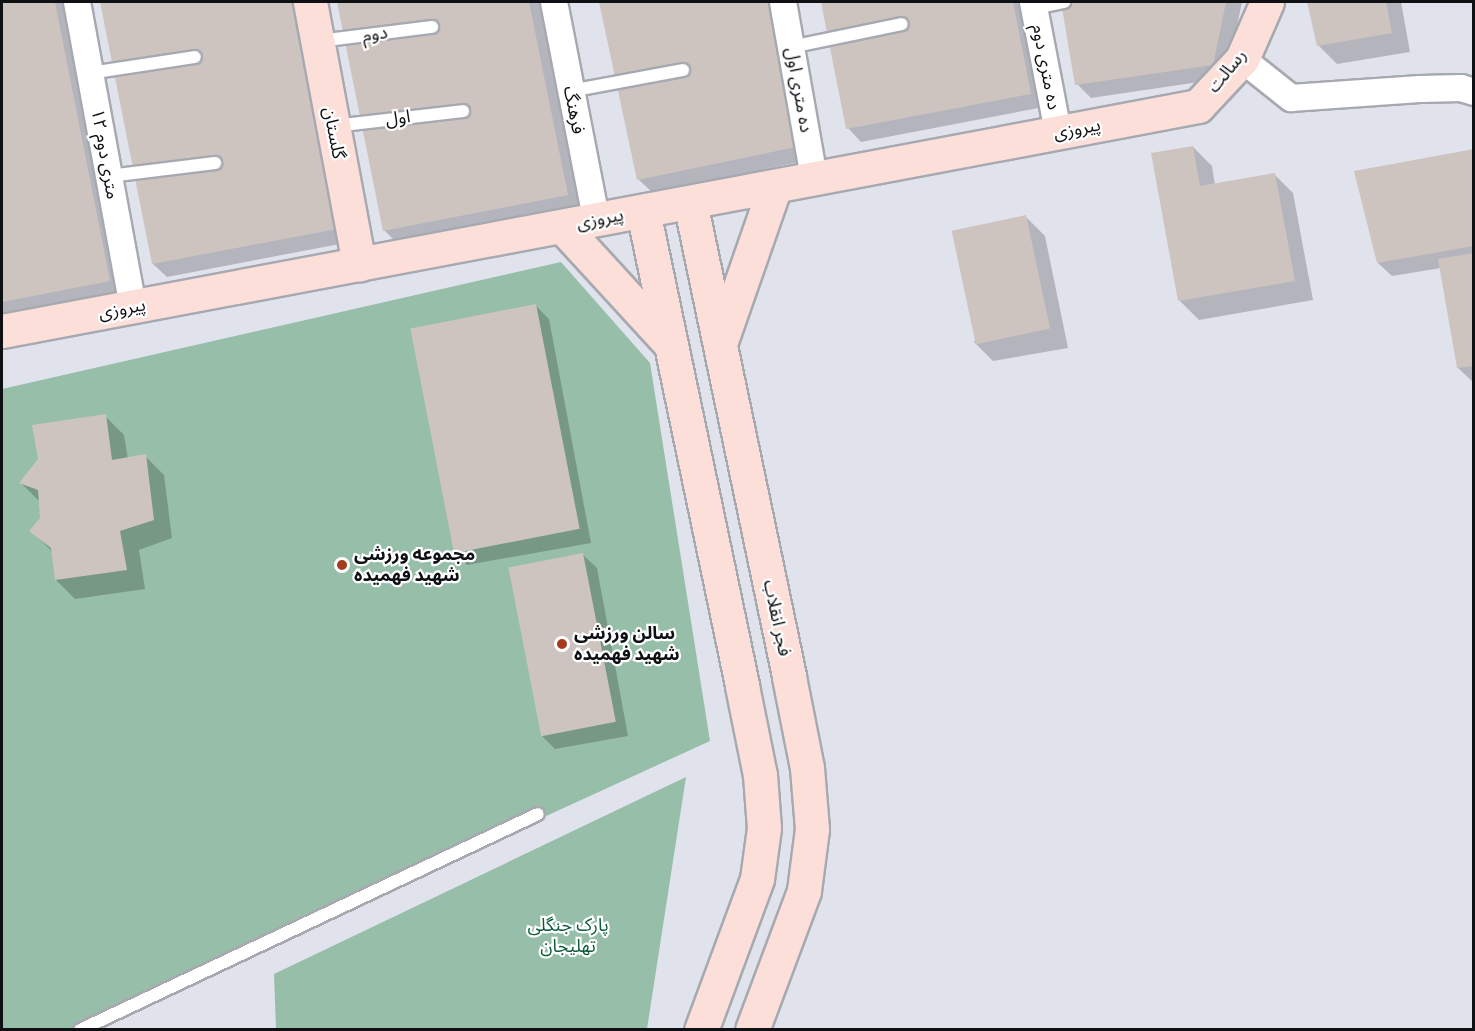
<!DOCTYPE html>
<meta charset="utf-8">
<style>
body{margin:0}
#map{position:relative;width:1475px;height:1031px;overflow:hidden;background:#e1e3ec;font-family:"Fira Sans Condensed","Noto Sans Arabic",sans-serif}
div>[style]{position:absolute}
.green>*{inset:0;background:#96bea8}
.shadow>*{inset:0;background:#0003}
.building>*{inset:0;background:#cdc4c0;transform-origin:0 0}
.roads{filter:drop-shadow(2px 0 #a7a9b1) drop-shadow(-2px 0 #a7a9b1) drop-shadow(0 2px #a7a9b1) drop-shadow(0 -2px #a7a9b1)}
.lane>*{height:12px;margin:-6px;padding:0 6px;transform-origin:6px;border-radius:6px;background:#fff}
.street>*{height:26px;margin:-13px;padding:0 13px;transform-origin:13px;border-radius:13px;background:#fff}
.secondary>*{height:33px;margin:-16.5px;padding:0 16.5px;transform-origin:16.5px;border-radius:16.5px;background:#fcdfd9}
.dots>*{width:16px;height:16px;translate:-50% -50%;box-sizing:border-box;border:3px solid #fff;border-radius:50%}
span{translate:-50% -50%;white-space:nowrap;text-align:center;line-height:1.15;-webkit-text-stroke:4.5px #fff;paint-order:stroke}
.street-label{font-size:18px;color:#0f1013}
.poi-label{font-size:18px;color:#0f1013;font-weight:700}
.left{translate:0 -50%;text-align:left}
.park-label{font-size:18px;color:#0e5c3b}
.frame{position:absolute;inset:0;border:3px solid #0f1013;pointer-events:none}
</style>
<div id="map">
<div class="green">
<i style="clip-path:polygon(561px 262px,650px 363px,710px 741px,81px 1029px,2px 1029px,2px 389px)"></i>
<i style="clip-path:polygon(686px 777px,647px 1029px,276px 1029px,274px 974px)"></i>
</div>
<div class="shadow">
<i style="clip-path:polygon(2px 2px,65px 2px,123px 294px,2px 318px)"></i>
<i style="clip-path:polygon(101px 2px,301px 2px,350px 242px,167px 277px,153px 264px)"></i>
<i style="clip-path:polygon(339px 2px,539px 2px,580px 208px,398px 244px,384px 230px)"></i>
<i style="clip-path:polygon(601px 2px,786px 2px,819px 158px,652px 192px,638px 179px)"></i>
<i style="clip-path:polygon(822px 2px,1023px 2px,1044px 107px,861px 142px,848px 128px)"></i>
<i style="clip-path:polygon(1063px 2px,1242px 2px,1226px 78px,1091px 98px,1077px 84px)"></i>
<i style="clip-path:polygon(1308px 2px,1401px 2px,1410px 52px,1337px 64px,1318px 45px)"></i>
<i style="clip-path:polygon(1193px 147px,1212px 166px,1215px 185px,1274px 174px,1293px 193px,1313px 300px,1199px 320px,1180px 301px,1153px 154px)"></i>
<i style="clip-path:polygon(1474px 151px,1474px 383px,1458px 368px,1441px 268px,1392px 276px,1378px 263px)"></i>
<i style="clip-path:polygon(1026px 217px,1045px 236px,1068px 348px,993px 361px,974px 342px)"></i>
<i style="clip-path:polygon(535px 305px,549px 319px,591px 543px,467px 565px,454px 551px)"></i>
<i style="clip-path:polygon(105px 416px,124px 435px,128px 459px,145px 456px,164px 475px,172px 538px,139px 550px,145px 589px,75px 599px,56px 580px,53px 552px,31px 531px,42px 518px,40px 502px,21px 483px)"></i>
<i style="clip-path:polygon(583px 555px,597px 568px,628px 736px,555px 749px,541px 735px)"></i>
</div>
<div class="building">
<i style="clip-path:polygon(2px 2px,55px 2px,110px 281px,2px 302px)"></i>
<i style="clip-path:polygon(100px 2px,291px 2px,337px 229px,152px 264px)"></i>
<i style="clip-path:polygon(337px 2px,529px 2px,568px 195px,383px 231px)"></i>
<i style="clip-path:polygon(599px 2px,776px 2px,806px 145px,637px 180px)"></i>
<i style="clip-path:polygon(821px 2px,1013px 2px,1031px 94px,846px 129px)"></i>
<i style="clip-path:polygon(1061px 2px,1226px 2px,1213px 65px,1075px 85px)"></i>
<i style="clip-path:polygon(1307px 2px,1386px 2px,1392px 33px,1317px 46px)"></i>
<i style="clip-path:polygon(1193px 146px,1200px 186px,1275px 173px,1295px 281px,1178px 301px,1151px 153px)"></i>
<i style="clip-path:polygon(1474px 149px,1474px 246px,1377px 263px,1354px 171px)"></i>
<i style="left:1026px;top:215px;width:116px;height:76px;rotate:78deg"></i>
<i style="clip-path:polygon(1474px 253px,1474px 366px,1457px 368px,1438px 259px)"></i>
<i style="left:536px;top:304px;width:229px;height:128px;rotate:79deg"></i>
<i style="clip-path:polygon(106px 414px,112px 460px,146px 454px,154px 520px,120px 531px,127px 570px,55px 580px,51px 548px,29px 531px,40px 518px,38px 490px,19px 483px,38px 459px,32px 425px)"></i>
<i style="left:583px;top:553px;width:172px;height:76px;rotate:79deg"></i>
</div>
<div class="roads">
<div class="lane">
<i style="left:1035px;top:8px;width:30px;rotate:-12deg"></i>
<i style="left:319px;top:41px;width:114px;rotate:-7.1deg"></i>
<i style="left:791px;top:47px;width:113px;rotate:-11.7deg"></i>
<i style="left:90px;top:73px;width:106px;rotate:-8.7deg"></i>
<i style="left:570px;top:91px;width:115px;rotate:-10.5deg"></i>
<i style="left:334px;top:126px;width:130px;rotate:-6.6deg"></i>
<i style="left:109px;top:176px;width:107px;rotate:-7deg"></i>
<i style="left:80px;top:1030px;width:506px;rotate:-25.25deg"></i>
</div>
<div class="street">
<i style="left:77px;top:2px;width:310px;rotate:79.6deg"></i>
<i style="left:554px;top:2px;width:221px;rotate:79deg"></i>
<i style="left:783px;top:2px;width:179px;rotate:80deg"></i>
<i style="left:1033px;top:2px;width:132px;rotate:79.1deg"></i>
<i style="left:1242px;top:59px;width:63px;rotate:38.5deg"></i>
<i style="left:1291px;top:98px;width:129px;rotate:-4deg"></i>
<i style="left:1420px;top:89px;width:41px;rotate:-1.4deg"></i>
<i style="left:1461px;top:88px;width:14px;rotate:17deg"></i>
</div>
<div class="secondary">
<i style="left:310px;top:2px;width:267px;rotate:79.4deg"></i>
<i style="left:690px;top:202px;width:485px;rotate:78.2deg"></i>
<i style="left:789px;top:677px;width:93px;rotate:78.8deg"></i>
<i style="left:807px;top:768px;width:61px;rotate:85.3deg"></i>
<i style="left:812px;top:829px;width:63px;rotate:97.4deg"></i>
<i style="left:804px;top:891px;width:148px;rotate:110.5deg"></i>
<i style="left:643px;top:211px;width:485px;rotate:78.2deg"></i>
<i style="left:742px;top:686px;width:91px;rotate:78.6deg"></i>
<i style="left:760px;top:775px;width:53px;rotate:85.7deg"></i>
<i style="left:764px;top:828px;width:51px;rotate:97.8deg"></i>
<i style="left:757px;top:879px;width:161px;rotate:110.3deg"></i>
<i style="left:562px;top:226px;width:160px;rotate:47.5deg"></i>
<i style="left:2px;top:331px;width:1217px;rotate:-10.65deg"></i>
<i style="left:1198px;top:106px;width:64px;rotate:-46.9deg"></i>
<i style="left:1242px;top:59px;width:62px;rotate:-66.3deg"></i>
<i style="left:720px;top:344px;width:167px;rotate:-70.8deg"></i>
</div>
</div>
<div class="dots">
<i style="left:342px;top:565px;background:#a33b1c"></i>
<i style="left:562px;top:644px;background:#a33b1c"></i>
</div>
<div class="street-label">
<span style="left:375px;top:34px;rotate:-7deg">دوم</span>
<span style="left:1046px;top:67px;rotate:79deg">ده متری دوم</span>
<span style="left:1227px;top:71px;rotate:-51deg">رسالت</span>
<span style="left:799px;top:90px;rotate:80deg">ده متری اول</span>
<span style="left:574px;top:110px;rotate:79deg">فرهنگ</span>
<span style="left:398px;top:118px;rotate:-7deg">اول</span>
<span style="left:1077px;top:129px;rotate:-11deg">پیروزی</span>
<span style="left:334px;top:133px;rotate:79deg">گلستان</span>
<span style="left:105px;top:154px;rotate:80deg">۱۲ متری دوم</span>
<span style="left:600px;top:219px;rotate:-11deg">پیروزی</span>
<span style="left:122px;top:309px;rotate:-11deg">پیروزی</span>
<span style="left:777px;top:618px;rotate:78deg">فجر انقلاب</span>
</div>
<div class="poi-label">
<span class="left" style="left:354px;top:565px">مجموعه ورزشی<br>شهید فهمیده</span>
<span class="left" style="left:574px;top:644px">سالن ورزشی<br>شهید فهمیده</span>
</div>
<div class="park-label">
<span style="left:568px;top:936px">پارک جنگلی<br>تهلیجان</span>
</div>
<div class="frame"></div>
</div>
